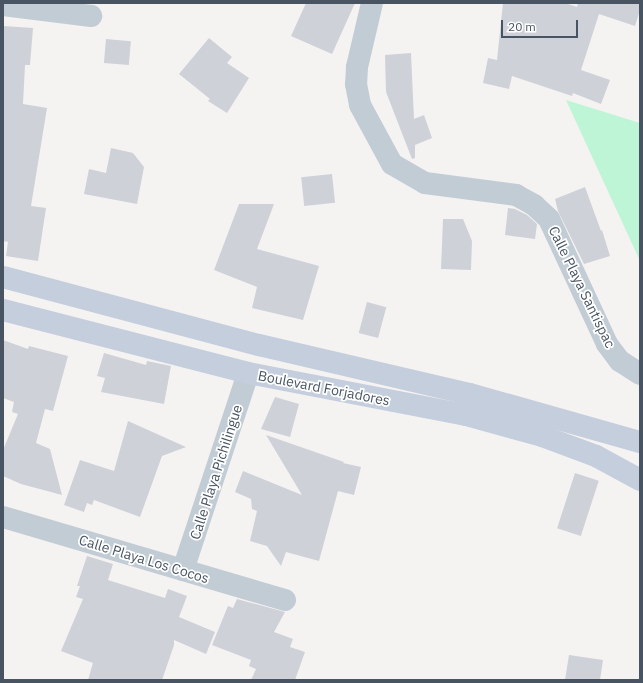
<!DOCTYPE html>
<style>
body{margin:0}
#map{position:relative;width:643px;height:683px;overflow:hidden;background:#f5f2f2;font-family:"IBM Plex Sans",sans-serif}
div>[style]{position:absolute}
.green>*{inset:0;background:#bef5d7}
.building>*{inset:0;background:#ced1d8;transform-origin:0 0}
.minor>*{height:22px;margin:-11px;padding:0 11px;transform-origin:11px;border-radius:11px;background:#c2ccd5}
.secondary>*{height:22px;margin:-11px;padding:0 11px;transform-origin:11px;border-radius:11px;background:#c4cedc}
span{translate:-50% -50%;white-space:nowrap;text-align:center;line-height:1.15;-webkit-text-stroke:3.5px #fff;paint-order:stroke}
.street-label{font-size:14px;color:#485462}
.frame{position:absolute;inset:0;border:4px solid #485462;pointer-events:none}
.scale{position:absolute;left:501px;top:20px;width:77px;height:18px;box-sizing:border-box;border:2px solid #485462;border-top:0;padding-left:5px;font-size:12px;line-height:14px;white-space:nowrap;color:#485462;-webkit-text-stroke:3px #fff;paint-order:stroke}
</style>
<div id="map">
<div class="green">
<i style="clip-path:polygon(566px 100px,640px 123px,640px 261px)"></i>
</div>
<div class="building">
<i style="clip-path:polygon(306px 3px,355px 3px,332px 54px,291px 36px)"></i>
<i style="clip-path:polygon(503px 3px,565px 3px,577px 7px,578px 3px,640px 3px,640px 10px,635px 26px,593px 12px,599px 14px,581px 70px,610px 80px,601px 104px,573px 93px,572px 96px,512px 76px,509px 89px,483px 83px,488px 58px,497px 60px)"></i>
<i style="clip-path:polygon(3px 26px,33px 28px,30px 65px,25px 65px,23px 104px,47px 108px,31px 206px,46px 208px,38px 261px,6px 256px,8px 242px,3px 241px)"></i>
<i style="clip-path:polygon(209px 38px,232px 57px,227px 63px,249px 78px,227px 113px,208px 101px,210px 99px,179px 74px)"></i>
<i style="left:106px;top:39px;width:25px;height:24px;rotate:5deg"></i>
<i style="clip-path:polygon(411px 53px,414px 119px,424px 115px,432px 138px,415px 145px,415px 158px,412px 159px,386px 92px,385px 55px)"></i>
<i style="clip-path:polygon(111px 148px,133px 153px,144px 167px,137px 204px,84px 194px,89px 169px,106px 173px)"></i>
<i style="left:332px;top:174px;width:29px;height:31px;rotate:84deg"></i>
<i style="clip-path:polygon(585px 187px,601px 231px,602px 230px,610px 256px,584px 264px,558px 211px,555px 199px)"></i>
<i style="clip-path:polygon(239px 204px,274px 204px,257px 249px,319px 266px,303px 320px,252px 308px,257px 287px,214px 270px)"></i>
<i style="clip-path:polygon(508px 208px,515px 209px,527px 215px,537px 224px,535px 239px,505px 235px)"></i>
<i style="clip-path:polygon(443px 219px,463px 219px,472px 241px,471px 270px,441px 269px)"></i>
<i style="left:367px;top:302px;width:20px;height:32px;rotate:15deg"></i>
<i style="clip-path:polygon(3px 340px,28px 349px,29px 346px,68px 356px,53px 411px,45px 409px,36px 443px,50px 449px,62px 495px,21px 484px,3px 476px,3px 450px,18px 414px,12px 412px,14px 402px,3px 398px)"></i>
<i style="clip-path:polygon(104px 353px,146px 365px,147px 361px,171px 366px,164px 404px,101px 392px,105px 378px,97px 376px)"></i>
<i style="clip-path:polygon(275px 397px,299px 404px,290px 437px,261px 429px)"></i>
<i style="clip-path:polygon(128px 421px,186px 447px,162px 456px,140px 517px,94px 500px,92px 505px,87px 503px,84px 512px,64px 505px,80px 460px,114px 471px)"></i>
<i style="clip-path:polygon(266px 435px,344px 462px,343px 463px,361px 467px,354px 495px,338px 491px,319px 561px,286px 552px,281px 566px,267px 546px,250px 541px,257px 511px,252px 509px,251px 499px,235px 492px,243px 471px,302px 495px)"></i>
<i style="left:575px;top:473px;width:25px;height:58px;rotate:18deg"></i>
<i style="clip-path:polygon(87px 556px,113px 564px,108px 580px,165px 598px,168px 589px,187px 596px,179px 617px,215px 632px,206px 654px,174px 640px,174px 645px,162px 680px,88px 680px,93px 663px,61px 651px,83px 599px,76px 597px,80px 586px,77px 586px)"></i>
<i style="clip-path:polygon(237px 599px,285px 612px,274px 632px,293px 639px,290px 647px,305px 652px,295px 680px,251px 680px,256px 669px,249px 666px,251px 660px,212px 645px,228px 606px,233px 608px)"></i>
<i style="clip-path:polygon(569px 655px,603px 660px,600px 680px,565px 680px)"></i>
</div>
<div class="minor">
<i style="left:372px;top:3px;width:66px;rotate:103.2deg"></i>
<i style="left:357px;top:67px;width:17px;rotate:93deg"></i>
<i style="left:356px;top:84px;width:21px;rotate:79deg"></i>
<i style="left:360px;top:105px;width:67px;rotate:61.5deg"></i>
<i style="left:392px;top:164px;width:38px;rotate:30deg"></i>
<i style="left:425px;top:183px;width:92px;rotate:7.5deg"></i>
<i style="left:516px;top:195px;width:21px;rotate:29deg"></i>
<i style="left:534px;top:205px;width:21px;rotate:43deg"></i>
<i style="left:549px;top:219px;width:138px;rotate:65.1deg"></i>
<i style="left:607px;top:344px;width:21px;rotate:53deg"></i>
<i style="left:620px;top:361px;width:24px;rotate:33deg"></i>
<i style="left:3px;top:5px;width:89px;rotate:7.1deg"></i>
<i style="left:3px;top:517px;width:294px;rotate:16.4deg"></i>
<i style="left:183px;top:570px;width:207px;rotate:-71.7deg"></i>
</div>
<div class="secondary">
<i style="left:3px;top:277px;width:265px;rotate:14.9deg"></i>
<i style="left:259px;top:345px;width:217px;rotate:13.1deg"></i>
<i style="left:470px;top:394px;width:177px;rotate:15.8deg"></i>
<i style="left:3px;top:310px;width:253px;rotate:14.4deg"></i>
<i style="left:248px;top:373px;width:222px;rotate:10.9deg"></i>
<i style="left:466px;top:415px;width:79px;rotate:15.4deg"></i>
<i style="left:542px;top:436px;width:58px;rotate:20.3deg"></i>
<i style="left:596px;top:456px;width:50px;rotate:28.6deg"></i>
</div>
<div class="street-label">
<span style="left:582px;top:287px;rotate:64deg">Calle Playa Santispac</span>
<span style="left:324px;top:388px;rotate:11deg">Boulevard Forjadores</span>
<span style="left:216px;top:472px;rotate:-72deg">Calle Playa Pichilingue</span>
<span style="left:144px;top:559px;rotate:17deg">Calle Playa Los Cocos</span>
</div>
<div class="frame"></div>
<div class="scale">20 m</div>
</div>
